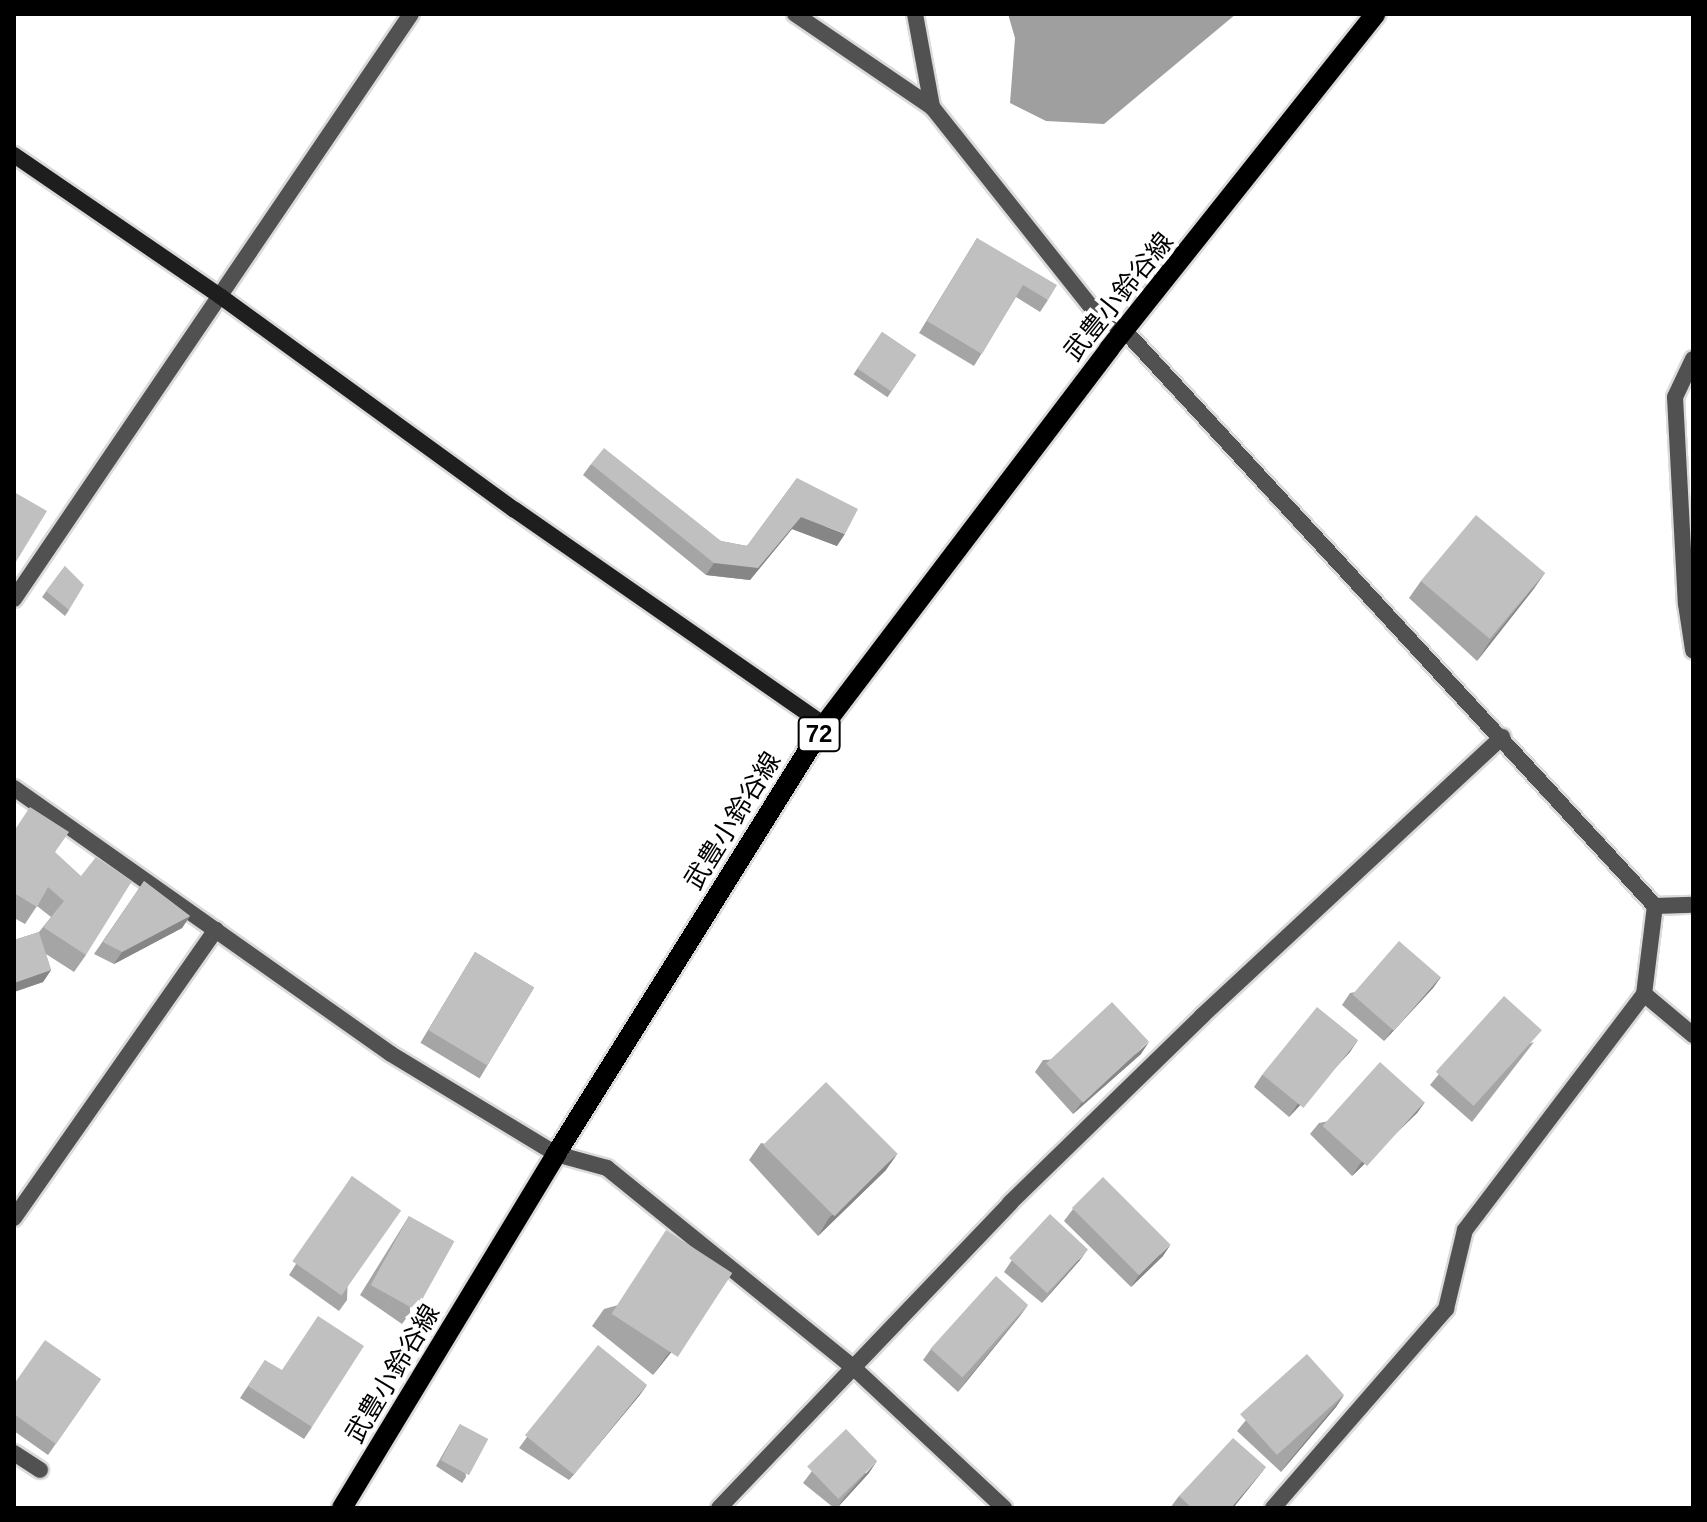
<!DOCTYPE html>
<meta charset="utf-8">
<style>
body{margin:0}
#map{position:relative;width:1707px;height:1522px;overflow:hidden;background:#fff;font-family:Helvetica,"Noto Sans JP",sans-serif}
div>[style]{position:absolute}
.water>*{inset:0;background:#9f9f9f}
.roads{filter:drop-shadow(2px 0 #dbdbdb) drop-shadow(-2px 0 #dbdbdb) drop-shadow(0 2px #dbdbdb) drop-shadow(0 -2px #dbdbdb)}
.street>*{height:16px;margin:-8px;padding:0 8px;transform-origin:8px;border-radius:8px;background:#515151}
.secondary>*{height:16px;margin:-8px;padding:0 8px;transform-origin:8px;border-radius:8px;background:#1e1e1e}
.primary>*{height:20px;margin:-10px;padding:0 10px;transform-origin:10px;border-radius:10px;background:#000}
.wall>*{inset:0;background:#a5a5a5;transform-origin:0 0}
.shaded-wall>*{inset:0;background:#868686}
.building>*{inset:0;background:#c0c0c0;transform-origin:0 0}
span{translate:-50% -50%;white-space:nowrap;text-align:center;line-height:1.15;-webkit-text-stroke:8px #fff;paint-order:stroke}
.shield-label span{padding:2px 6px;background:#fff;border:2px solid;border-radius:6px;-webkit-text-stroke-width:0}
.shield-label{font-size:24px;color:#000;font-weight:700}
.street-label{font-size:26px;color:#000}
.frame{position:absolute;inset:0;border:16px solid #000;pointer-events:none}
</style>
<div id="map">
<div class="water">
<i style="clip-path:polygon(1008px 14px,1236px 14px,1104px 124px,1046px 121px,1010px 103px,1015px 38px)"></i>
</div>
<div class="roads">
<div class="street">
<i style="left:795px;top:14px;width:166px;rotate:34.2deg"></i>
<i style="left:932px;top:107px;width:263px;rotate:51.5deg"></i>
<i style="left:1096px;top:313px;width:36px;rotate:32deg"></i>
<i style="left:1126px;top:332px;width:781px;rotate:47.34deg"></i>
<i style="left:1655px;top:906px;width:38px;rotate:-2deg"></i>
<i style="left:915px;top:14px;width:95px;rotate:79.6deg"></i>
<i style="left:1693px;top:359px;width:42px;rotate:115.3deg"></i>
<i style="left:1675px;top:397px;width:207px;rotate:87deg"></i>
<i style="left:1686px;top:604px;width:47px;rotate:81.3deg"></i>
<i style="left:14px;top:599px;width:707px;rotate:-55.84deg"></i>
<i style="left:14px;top:788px;width:461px;rotate:35.2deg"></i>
<i style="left:391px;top:1054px;width:193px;rotate:31.2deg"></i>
<i style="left:556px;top:1154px;width:53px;rotate:15.4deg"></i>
<i style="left:607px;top:1168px;width:319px;rotate:39deg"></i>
<i style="left:855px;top:1369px;width:204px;rotate:43deg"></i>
<i style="left:1644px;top:994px;width:64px;rotate:39.9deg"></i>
<i style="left:14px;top:1218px;width:352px;rotate:-55deg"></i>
<i style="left:14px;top:1453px;width:31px;rotate:33deg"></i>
<i style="left:719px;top:1508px;width:422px;rotate:-46.3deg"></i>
<i style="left:1010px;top:1203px;width:268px;rotate:-44.2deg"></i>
<i style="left:1202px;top:1016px;width:410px;rotate:-42.9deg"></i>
<i style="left:1273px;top:1508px;width:264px;rotate:-49deg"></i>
<i style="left:1446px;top:1309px;width:81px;rotate:-76.5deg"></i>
<i style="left:1465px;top:1230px;width:296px;rotate:-52.8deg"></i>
<i style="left:1644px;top:994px;width:89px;rotate:-82.9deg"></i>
</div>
<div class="secondary">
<i style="left:14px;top:155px;width:250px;rotate:34.4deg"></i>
<i style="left:220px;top:296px;width:364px;rotate:36deg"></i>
<i style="left:515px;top:510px;width:376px;rotate:34.8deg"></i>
</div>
<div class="primary">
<i style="left:342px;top:1508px;width:414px;rotate:-58.8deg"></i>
<i style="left:556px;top:1154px;width:506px;rotate:-58.01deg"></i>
<i style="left:824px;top:725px;width:472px;rotate:-52.8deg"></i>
<i style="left:1109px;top:349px;width:428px;rotate:-51.5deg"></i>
</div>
</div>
<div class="wall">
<i style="clip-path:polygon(977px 238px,1048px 300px,1040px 312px,1016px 297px,974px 366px,919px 333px)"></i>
<i style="left:882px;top:332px;width:41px;height:51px;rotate:34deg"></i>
<i style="clip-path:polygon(591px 464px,721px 541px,747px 546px,797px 478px,837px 546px,792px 529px,750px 580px,706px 575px,583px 475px)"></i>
<i style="clip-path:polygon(65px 566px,69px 610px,65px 616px,42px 597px)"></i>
<i style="clip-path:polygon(1545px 573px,1477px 661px,1409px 598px,1421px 581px)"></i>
<i style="clip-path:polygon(14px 831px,55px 852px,86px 955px,74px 972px,46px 954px,51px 970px,43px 982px,14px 992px,14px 940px,39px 932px,51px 917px,37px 906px,25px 924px,14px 918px)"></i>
<i style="clip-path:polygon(144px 881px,190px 916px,182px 928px,114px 964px,94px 954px)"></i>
<i style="left:475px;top:952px;width:69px;height:106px;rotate:31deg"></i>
<i style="clip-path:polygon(1441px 977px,1433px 988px,1384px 1041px,1342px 1005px,1350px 993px)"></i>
<i style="clip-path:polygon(1534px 1042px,1472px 1122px,1430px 1085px,1439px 1074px)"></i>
<i style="clip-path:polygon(1350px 1052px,1289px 1117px,1254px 1087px,1262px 1075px)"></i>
<i style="clip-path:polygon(1141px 1054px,1073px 1114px,1035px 1072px,1043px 1060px)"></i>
<i style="clip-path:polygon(1425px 1102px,1417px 1113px,1352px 1176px,1310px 1134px,1319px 1123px)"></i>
<i style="clip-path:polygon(761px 1143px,886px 1170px,818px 1236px,749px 1160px)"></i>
<i style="clip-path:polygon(352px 1176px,347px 1300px,339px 1311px,289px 1275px)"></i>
<i style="clip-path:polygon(1073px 1209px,1163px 1256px,1131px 1287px,1064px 1221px)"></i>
<i style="clip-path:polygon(409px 1216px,410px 1313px,402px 1324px,360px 1295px)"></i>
<i style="clip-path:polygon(1012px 1260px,1080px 1260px,1042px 1303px,1004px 1272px)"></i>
<i style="clip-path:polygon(732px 1273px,720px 1291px,653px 1375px,592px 1326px,604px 1309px)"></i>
<i style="clip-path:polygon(1028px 1305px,958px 1392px,923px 1360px,931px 1349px)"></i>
<i style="clip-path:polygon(265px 1360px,312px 1427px,304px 1439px,240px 1398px)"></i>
<i style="clip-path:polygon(101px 1379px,48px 1455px,14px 1431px,14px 1384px)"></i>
<i style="clip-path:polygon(647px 1385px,639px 1396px,569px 1480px,519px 1448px,527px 1437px)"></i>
<i style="clip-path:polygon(1344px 1395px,1336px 1407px,1281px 1472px,1237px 1431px,1246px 1420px)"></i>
<i style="clip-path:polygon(460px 1424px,466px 1477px,462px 1483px,436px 1466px)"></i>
<i style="clip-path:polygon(1266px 1467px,1233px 1508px,1170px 1508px,1179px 1496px)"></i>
<i style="clip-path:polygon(812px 1471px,869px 1473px,837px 1508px,834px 1508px,803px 1483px)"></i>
</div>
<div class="shaded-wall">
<i style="clip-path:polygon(801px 517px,845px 534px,837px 546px,792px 529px,750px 580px,706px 575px,714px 563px)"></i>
<i style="clip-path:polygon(1545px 573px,1533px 590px,1477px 661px,1488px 644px)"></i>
<i style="clip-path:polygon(190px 916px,182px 928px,114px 964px,122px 952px)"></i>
<i style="clip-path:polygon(51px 970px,43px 982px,14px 992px,14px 983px)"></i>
<i style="clip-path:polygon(1441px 977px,1433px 988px,1384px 1041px,1393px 1029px)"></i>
<i style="clip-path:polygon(1358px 1040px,1350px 1052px,1289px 1117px,1297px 1105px)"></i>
<i style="clip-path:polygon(1149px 1042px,1141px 1054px,1073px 1114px,1082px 1102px)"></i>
<i style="clip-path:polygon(1425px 1102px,1417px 1113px,1352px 1176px,1360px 1164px)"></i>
<i style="clip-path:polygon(898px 1153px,886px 1170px,818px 1236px,829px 1218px)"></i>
<i style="clip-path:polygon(1171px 1244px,1163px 1256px,1131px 1287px,1139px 1275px)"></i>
<i style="clip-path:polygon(1088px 1249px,1080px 1260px,1042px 1303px,1051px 1292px)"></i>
<i style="clip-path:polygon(732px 1273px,720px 1291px,653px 1375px,665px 1358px)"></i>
<i style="clip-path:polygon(1028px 1305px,1020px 1316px,958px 1392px,966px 1381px)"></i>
<i style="clip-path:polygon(647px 1385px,639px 1396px,569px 1480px,577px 1468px)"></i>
<i style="clip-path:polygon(1344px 1395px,1336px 1407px,1281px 1472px,1289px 1461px)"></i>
<i style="clip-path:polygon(877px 1461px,869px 1473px,837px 1508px,844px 1498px)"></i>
<i style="clip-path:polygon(1266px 1467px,1233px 1508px,1231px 1508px)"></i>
</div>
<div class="building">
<i style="clip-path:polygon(977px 238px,1057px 285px,1048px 300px,1023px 285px,982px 354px,927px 321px)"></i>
<i style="left:882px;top:332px;width:41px;height:44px;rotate:34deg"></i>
<i style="clip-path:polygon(604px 448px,721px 541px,747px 546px,797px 478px,858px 509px,845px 534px,801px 517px,758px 568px,714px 563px,591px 464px)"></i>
<i style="clip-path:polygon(14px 492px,47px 511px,14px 565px)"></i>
<i style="left:1476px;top:515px;width:90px;height:86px;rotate:40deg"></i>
<i style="clip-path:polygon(65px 566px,84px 585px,69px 610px,46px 591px)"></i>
<i style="clip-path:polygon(30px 807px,69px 832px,55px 852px,81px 876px,96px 857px,132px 881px,86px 955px,43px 927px,64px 901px,48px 887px,37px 907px,14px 893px,14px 831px)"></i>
<i style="clip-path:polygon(144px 881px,190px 916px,122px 952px,103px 942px)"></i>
<i style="clip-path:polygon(39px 932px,51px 970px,14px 983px,14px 940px)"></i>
<i style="left:1399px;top:941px;width:55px;height:71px;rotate:41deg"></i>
<i style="left:475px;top:952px;width:69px;height:91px;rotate:31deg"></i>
<i style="left:1504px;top:996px;width:51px;height:102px;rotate:42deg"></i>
<i style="left:1112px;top:1002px;width:54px;height:90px;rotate:47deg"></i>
<i style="left:1317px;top:1007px;width:53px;height:87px;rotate:39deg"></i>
<i style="left:1380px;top:1062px;width:60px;height:86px;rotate:42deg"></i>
<i style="left:826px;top:1082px;width:101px;height:89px;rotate:45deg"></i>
<i style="left:352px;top:1176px;width:60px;height:104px;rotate:35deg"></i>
<i style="left:1103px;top:1177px;width:95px;height:44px;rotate:45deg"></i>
<i style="left:1050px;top:1214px;width:52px;height:60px;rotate:43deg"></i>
<i style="left:409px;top:1216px;width:52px;height:79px;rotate:29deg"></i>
<i style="left:666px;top:1230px;width:79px;height:100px;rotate:33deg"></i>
<i style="left:996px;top:1276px;width:43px;height:98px;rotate:42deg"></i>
<i style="clip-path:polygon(318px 1316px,364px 1346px,312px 1427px,248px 1386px,265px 1360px,282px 1370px)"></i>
<i style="clip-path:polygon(45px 1340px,101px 1379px,56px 1444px,14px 1414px,14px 1384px)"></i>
<i style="left:598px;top:1345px;width:63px;height:116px;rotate:39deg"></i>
<i style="left:1307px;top:1354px;width:55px;height:90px;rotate:48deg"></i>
<i style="left:460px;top:1424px;width:32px;height:41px;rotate:28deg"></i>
<i style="left:846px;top:1429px;width:45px;height:54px;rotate:46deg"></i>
<i style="clip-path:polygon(1233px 1438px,1266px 1467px,1231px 1508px,1192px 1508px,1179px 1496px)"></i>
</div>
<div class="shield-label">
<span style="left:819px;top:734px">72</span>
</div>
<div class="street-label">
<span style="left:1119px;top:297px;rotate:-51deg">武豊小鈴谷線</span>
<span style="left:733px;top:821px;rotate:-58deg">武豊小鈴谷線</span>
<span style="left:393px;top:1374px;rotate:-59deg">武豊小鈴谷線</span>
</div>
<div class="frame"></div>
</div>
